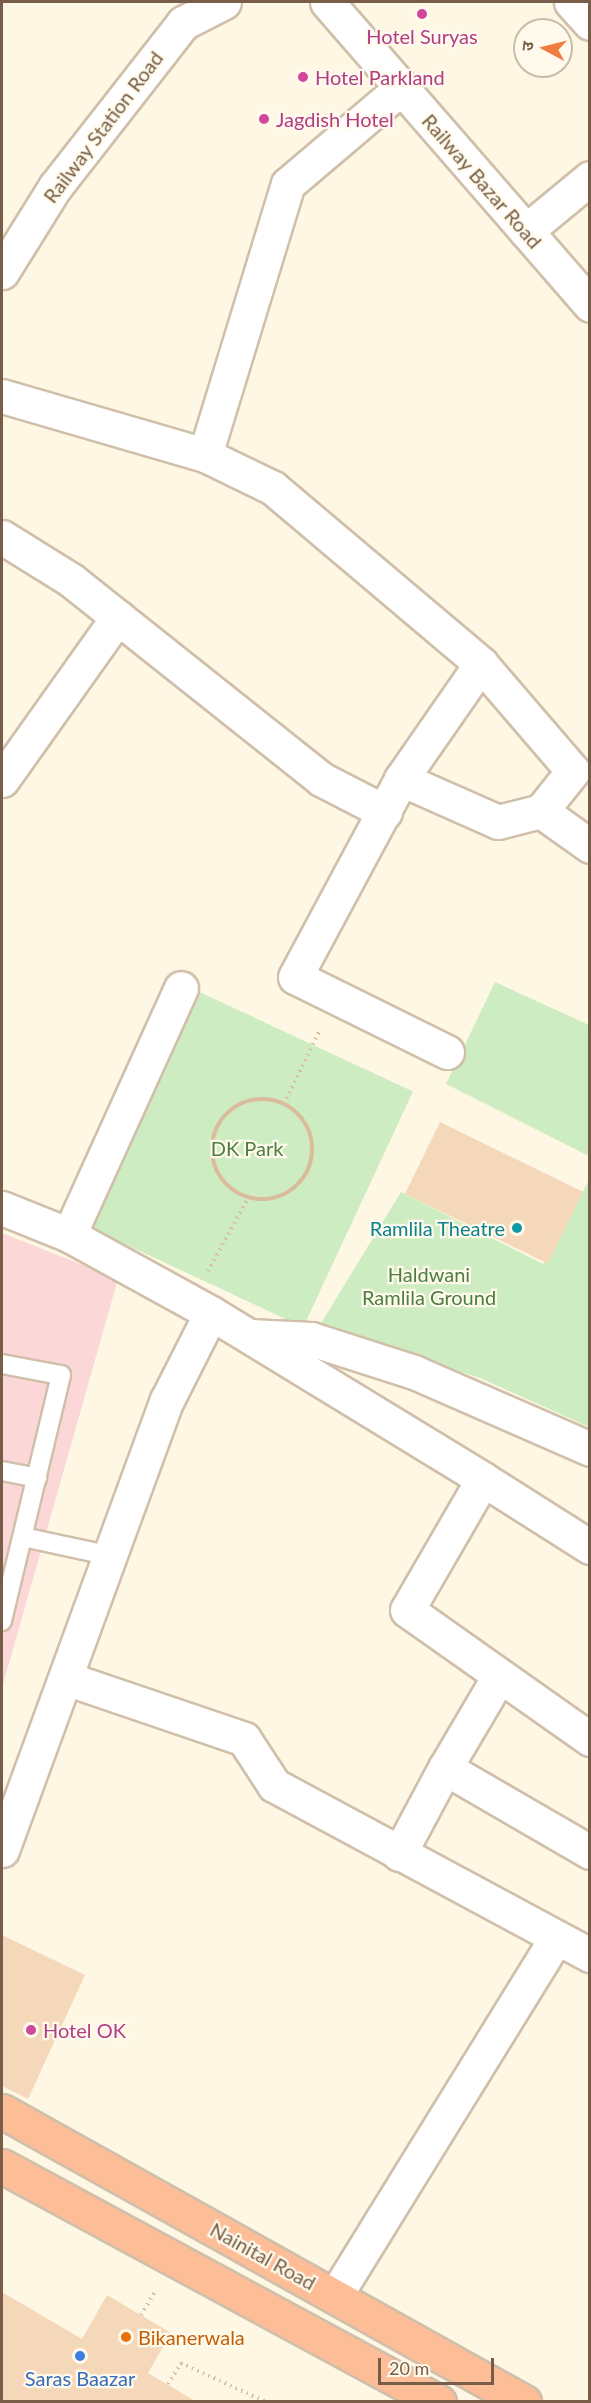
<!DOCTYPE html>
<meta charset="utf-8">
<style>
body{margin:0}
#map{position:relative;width:591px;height:2403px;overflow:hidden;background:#fef7e4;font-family:Lato,"Noto Sans Devanagari",sans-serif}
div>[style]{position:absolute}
.medical>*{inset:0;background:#fcd7d7}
.green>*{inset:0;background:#ceecc1;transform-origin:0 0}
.building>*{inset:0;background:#f5d8ba;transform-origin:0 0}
.path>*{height:4px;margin-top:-2px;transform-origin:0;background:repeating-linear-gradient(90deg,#dabc9d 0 1.5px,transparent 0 6px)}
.path>.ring{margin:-2px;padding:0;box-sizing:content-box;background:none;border:4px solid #dabc9d;border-radius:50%}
.roads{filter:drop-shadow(2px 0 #d0bfaa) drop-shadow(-2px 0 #d0bfaa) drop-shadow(0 2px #d0bfaa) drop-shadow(0 -2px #d0bfaa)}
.lane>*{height:18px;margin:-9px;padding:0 9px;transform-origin:9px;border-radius:9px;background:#fff}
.street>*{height:33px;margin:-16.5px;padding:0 16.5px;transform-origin:16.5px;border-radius:16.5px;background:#fff}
.secondary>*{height:33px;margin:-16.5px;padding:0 16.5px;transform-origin:16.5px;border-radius:16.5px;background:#fff}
.highway>*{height:33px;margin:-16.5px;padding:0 16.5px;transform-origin:16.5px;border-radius:16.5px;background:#fcbd97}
.dots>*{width:16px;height:16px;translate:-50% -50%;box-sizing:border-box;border:3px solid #fffaec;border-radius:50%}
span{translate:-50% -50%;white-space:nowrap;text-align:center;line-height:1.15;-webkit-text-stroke:4.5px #fffaec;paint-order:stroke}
.hotel-label{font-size:20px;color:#b23c85}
.left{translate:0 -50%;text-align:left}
.street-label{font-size:20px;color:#785e48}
.park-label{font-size:20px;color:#4b7f3f}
.culture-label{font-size:20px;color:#0d838f}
.right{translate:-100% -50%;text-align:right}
.food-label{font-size:20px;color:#c56008}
.shop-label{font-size:20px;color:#366cbe}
.frame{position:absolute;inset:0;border:3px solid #785e48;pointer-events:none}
.north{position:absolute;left:513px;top:18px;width:60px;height:60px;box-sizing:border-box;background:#fffaec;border:2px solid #c9bcaa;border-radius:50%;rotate:277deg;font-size:16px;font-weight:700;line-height:24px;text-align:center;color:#785e48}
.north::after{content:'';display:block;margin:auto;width:21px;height:27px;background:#f07c41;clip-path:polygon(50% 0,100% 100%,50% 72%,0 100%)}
.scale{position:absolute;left:378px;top:2358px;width:116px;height:27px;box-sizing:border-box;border:3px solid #785e48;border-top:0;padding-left:8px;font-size:18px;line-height:21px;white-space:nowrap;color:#785e48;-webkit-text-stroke:4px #fffaec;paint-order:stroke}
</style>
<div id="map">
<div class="medical">
<i style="clip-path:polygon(2px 1233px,118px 1279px,2px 1688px)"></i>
</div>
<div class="green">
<i style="clip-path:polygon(495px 982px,589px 1025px,589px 1156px,446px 1084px)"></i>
<i style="left:191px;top:988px;width:245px;height:260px;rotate:25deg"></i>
<i style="clip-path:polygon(589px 1180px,589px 1427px,480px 1378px,320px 1325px,401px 1192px,543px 1264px)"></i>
</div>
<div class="building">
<i style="left:440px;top:1122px;width:159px;height:80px;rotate:26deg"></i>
<i style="clip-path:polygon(2px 1935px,85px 1975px,28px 2099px,2px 2086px)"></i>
<i style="clip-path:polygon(2px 2292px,82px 2339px,107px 2295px,171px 2333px,148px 2373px,197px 2402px,2px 2402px)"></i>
</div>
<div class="path">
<i class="ring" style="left:212px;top:1099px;width:96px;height:96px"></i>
<i style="left:284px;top:1104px;width:82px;rotate:-64.1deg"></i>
<i style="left:208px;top:1271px;width:83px;rotate:-61.3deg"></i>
<i style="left:141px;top:2315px;width:29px;rotate:-59deg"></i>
<i style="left:168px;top:2384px;width:25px;rotate:-58deg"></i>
<i style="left:181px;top:2363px;width:94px;rotate:24.6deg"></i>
</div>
<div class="roads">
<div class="lane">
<i style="left:2px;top:1364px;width:60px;rotate:10.6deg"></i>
<i style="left:61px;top:1375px;width:253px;rotate:103.5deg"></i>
<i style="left:2px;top:1471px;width:36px;rotate:11deg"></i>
<i style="left:23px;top:1537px;width:91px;rotate:12.1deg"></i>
</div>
<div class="street">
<i style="left:571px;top:2px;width:28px;rotate:48deg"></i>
<i style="left:526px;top:231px;width:83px;rotate:-39.6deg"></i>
<i style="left:2px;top:396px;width:211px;rotate:16.2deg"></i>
<i style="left:205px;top:455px;width:76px;rotate:25.9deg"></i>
<i style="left:273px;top:488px;width:272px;rotate:40.2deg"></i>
<i style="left:481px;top:664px;width:141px;rotate:49.3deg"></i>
<i style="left:573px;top:771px;width:51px;rotate:128.7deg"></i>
<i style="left:541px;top:811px;width:60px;rotate:35.5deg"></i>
<i style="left:205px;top:455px;width:283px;rotate:-73deg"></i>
<i style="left:288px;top:184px;width:148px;rotate:-40.3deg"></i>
<i style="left:2px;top:537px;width:81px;rotate:31.9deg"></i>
<i style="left:71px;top:580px;width:320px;rotate:38.5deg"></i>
<i style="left:321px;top:779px;width:72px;rotate:27.3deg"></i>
<i style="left:401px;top:779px;width:106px;rotate:23.9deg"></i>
<i style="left:498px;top:822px;width:44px;rotate:-14.3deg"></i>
<i style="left:2px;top:780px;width:200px;rotate:-54.6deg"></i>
<i style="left:447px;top:1052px;width:169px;rotate:-153.7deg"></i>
<i style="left:295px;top:977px;width:225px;rotate:-61.8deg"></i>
<i style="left:401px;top:779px;width:140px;rotate:-55.2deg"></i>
<i style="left:2px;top:1208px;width:72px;rotate:21.9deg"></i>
<i style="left:69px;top:1235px;width:162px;rotate:28.8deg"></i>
<i style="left:69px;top:1235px;width:271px;rotate:-65.6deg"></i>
<i style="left:250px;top:1336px;width:61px;rotate:2.8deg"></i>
<i style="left:311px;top:1339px;width:108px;rotate:17.8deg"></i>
<i style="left:414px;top:1372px;width:192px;rotate:23.6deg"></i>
<i style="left:590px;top:1547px;width:127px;rotate:-147.6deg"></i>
<i style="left:483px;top:1479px;width:151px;rotate:120.1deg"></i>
<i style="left:407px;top:1610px;width:224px;rotate:35.2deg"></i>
<i style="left:68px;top:1679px;width:186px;rotate:18.8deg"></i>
<i style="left:244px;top:1739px;width:55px;rotate:56.9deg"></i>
<i style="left:274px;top:1785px;width:359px;rotate:28.3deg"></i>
<i style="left:445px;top:1768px;width:104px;rotate:-59.5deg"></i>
<i style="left:2px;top:1850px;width:479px;rotate:-69.9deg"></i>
<i style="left:167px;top:1400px;width:97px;rotate:-63.2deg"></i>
<i style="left:211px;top:1313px;width:319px;rotate:31.4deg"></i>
<i style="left:399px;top:1854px;width:98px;rotate:-61.9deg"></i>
<i style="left:445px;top:1768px;width:168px;rotate:30.1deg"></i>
<i style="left:335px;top:2296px;width:421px;rotate:-58.3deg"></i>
</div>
<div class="secondary">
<i style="left:327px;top:2px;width:401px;rotate:49deg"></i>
<i style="left:2px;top:272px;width:100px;rotate:-58.1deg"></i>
<i style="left:55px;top:187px;width:208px;rotate:-52deg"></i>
<i style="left:183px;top:23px;width:46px;rotate:-27.1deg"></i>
</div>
<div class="highway">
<i style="left:2px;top:2111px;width:598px;rotate:29.14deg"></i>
<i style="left:2px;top:2166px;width:497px;rotate:28.4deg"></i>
</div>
</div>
<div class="dots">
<i style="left:422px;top:14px;background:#d1479c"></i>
<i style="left:303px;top:77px;background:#d1479c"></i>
<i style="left:264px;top:119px;background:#d1479c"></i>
<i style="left:517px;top:1228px;background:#0f9aa8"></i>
<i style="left:31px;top:2030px;background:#d1479c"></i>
<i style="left:126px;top:2337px;background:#e8710a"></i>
<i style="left:80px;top:2356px;background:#3f7fe0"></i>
</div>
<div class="hotel-label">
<span style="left:422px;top:36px">Hotel Suryas</span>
<span class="left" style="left:315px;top:77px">Hotel Parkland</span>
<span class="left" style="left:276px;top:119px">Jagdish Hotel</span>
<span class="left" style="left:43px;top:2030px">Hotel OK</span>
</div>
<div class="street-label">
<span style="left:103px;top:127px;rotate:-53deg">Railway Station Road</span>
<span style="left:482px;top:181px;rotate:49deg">Railway Bazar Road</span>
<span style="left:263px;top:2256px;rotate:29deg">Nainital Road</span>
</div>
<div class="park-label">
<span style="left:247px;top:1148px">DK Park</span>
<span style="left:429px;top:1286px">Haldwani<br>Ramlila Ground</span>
</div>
<div class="culture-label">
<span class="right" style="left:505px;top:1228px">Ramlila Theatre</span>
</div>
<div class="food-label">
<span class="left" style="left:138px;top:2337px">Bikanerwala</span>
</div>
<div class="shop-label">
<span style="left:80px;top:2378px">Saras Baazar</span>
</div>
<div class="frame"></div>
<div class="north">उ</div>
<div class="scale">20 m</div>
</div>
